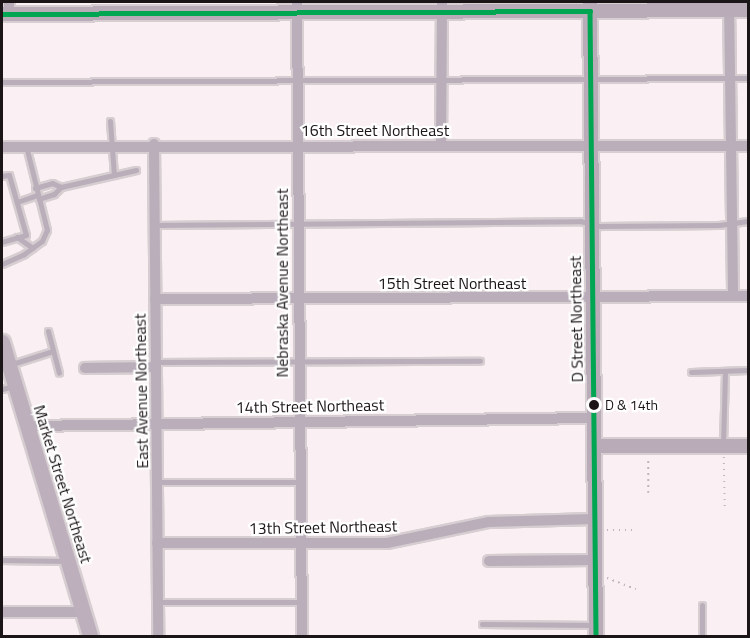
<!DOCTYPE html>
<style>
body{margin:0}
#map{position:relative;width:750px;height:638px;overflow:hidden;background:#faf0f4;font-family:"Titillium Web",sans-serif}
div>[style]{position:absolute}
.path>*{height:1.5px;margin-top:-0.75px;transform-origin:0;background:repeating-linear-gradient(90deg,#beb5bd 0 1.5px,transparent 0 6px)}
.roads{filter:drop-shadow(2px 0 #d6ced1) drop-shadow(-2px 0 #d6ced1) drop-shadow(0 2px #d6ced1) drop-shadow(0 -2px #d6ced1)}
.lane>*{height:5px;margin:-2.5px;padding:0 2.5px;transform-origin:2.5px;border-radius:2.5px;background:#b9aeba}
.street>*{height:10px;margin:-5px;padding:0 5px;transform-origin:5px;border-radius:5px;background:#b9aeba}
.secondary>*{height:14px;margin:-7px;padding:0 7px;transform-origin:7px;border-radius:7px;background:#b9acb8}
.primary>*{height:15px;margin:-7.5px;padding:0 7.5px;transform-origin:7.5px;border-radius:7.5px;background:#beafbc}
.bus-1>*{height:4.5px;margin:-2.25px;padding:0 2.25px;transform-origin:2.25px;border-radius:2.25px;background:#00a651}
.dots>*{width:16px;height:16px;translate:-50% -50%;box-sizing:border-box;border:3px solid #fff;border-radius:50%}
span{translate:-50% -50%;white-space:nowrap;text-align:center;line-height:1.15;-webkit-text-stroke:4.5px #fff;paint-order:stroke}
.bus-label{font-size:14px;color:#1c1518}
.left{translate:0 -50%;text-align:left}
.street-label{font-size:16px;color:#1c1518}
.frame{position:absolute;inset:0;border:3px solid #1c1518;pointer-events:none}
</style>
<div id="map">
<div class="path">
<i style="left:724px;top:457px;width:50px;rotate:88.9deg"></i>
<i style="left:648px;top:493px;width:35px;rotate:-90deg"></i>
<i style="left:607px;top:530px;width:29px"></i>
<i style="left:607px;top:578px;width:31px;rotate:21deg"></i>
</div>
<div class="roads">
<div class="lane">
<i style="left:2px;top:82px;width:746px;rotate:-0.31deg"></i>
<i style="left:110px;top:121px;width:54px;rotate:85.8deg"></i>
<i style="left:2px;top:176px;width:7px;rotate:-8deg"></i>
<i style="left:9px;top:175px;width:62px;rotate:74.2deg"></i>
<i style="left:26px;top:235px;width:25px;rotate:164deg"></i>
<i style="left:61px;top:187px;width:77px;rotate:-12.8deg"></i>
<i style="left:35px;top:188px;width:18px;rotate:-16deg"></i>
<i style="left:52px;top:183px;width:10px;rotate:24deg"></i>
<i style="left:61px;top:187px;width:10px;rotate:135deg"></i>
<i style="left:54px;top:194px;width:16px;rotate:162deg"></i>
<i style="left:17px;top:202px;width:21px;rotate:-19deg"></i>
<i style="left:154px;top:225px;width:426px;rotate:-0.5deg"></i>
<i style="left:580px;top:221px;width:21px;rotate:14deg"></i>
<i style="left:600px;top:226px;width:119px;rotate:-0.5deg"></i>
<i style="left:719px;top:225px;width:29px;rotate:-8deg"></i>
<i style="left:17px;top:237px;width:19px;rotate:35deg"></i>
<i style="left:2px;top:264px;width:24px;rotate:-24deg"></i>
<i style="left:24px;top:254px;width:22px;rotate:-36deg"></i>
<i style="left:42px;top:241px;width:12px;rotate:-66deg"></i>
<i style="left:47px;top:230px;width:87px;rotate:-104deg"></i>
<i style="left:48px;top:331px;width:43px;rotate:75.3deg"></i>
<i style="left:156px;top:362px;width:324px;rotate:-0.2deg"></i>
<i style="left:12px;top:364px;width:43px;rotate:-17.6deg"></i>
<i style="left:691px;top:372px;width:57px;rotate:-2deg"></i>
<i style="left:2px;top:389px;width:11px;rotate:-15deg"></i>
<i style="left:723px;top:444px;width:72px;rotate:-88.4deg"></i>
<i style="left:157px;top:482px;width:142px"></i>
<i style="left:2px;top:560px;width:64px;rotate:0.9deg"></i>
<i style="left:159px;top:602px;width:142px"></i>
<i style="left:482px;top:624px;width:112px;rotate:0.5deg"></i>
<i style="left:702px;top:636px;width:31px;rotate:-90deg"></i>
</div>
<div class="street">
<i style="left:9px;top:2px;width:12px;rotate:90deg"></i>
<i style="left:297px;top:2px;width:634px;rotate:89.55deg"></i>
<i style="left:729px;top:2px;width:294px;rotate:89.2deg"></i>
<i style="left:154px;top:144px;width:492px;rotate:89.5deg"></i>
<i style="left:441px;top:146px;width:144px;rotate:-89.6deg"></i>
<i style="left:2px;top:147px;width:746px;rotate:-0.08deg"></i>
<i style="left:155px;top:299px;width:593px;rotate:-0.29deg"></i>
<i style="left:85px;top:368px;width:71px;rotate:-0.8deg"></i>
<i style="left:27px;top:426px;width:566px;rotate:-0.81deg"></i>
<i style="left:157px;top:543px;width:230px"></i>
<i style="left:387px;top:543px;width:103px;rotate:-11.7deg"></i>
<i style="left:488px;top:522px;width:106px;rotate:-1.6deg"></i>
<i style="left:489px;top:561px;width:106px;rotate:-0.5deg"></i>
<i style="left:2px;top:612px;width:81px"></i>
</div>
<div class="secondary">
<i style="left:590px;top:2px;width:634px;rotate:89.46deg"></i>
<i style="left:2px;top:14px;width:746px;rotate:-0.31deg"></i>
<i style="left:594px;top:446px;width:154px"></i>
</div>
<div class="primary">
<i style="left:2px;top:342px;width:307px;rotate:73.3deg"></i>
</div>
</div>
<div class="bus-1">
<i style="left:2px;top:14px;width:588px;rotate:-0.29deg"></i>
<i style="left:590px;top:11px;width:625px;rotate:89.45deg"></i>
</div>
<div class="dots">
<i style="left:594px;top:405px;background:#1c1518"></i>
</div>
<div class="bus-label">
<span class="left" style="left:605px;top:405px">D &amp; 14th</span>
</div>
<div class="street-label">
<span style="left:375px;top:130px">16th Street Northeast</span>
<span style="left:282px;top:283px;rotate:-90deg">Nebraska Avenue Northeast</span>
<span style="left:452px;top:283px">15th Street Northeast</span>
<span style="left:576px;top:319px;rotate:-91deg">D Street Northeast</span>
<span style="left:141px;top:391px;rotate:-91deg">East Avenue Northeast</span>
<span style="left:310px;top:406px;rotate:-1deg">14th Street Northeast</span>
<span style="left:63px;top:484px;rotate:73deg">Market Street Northeast</span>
<span style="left:323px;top:527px;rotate:-1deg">13th Street Northeast</span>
</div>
<div class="frame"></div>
</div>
